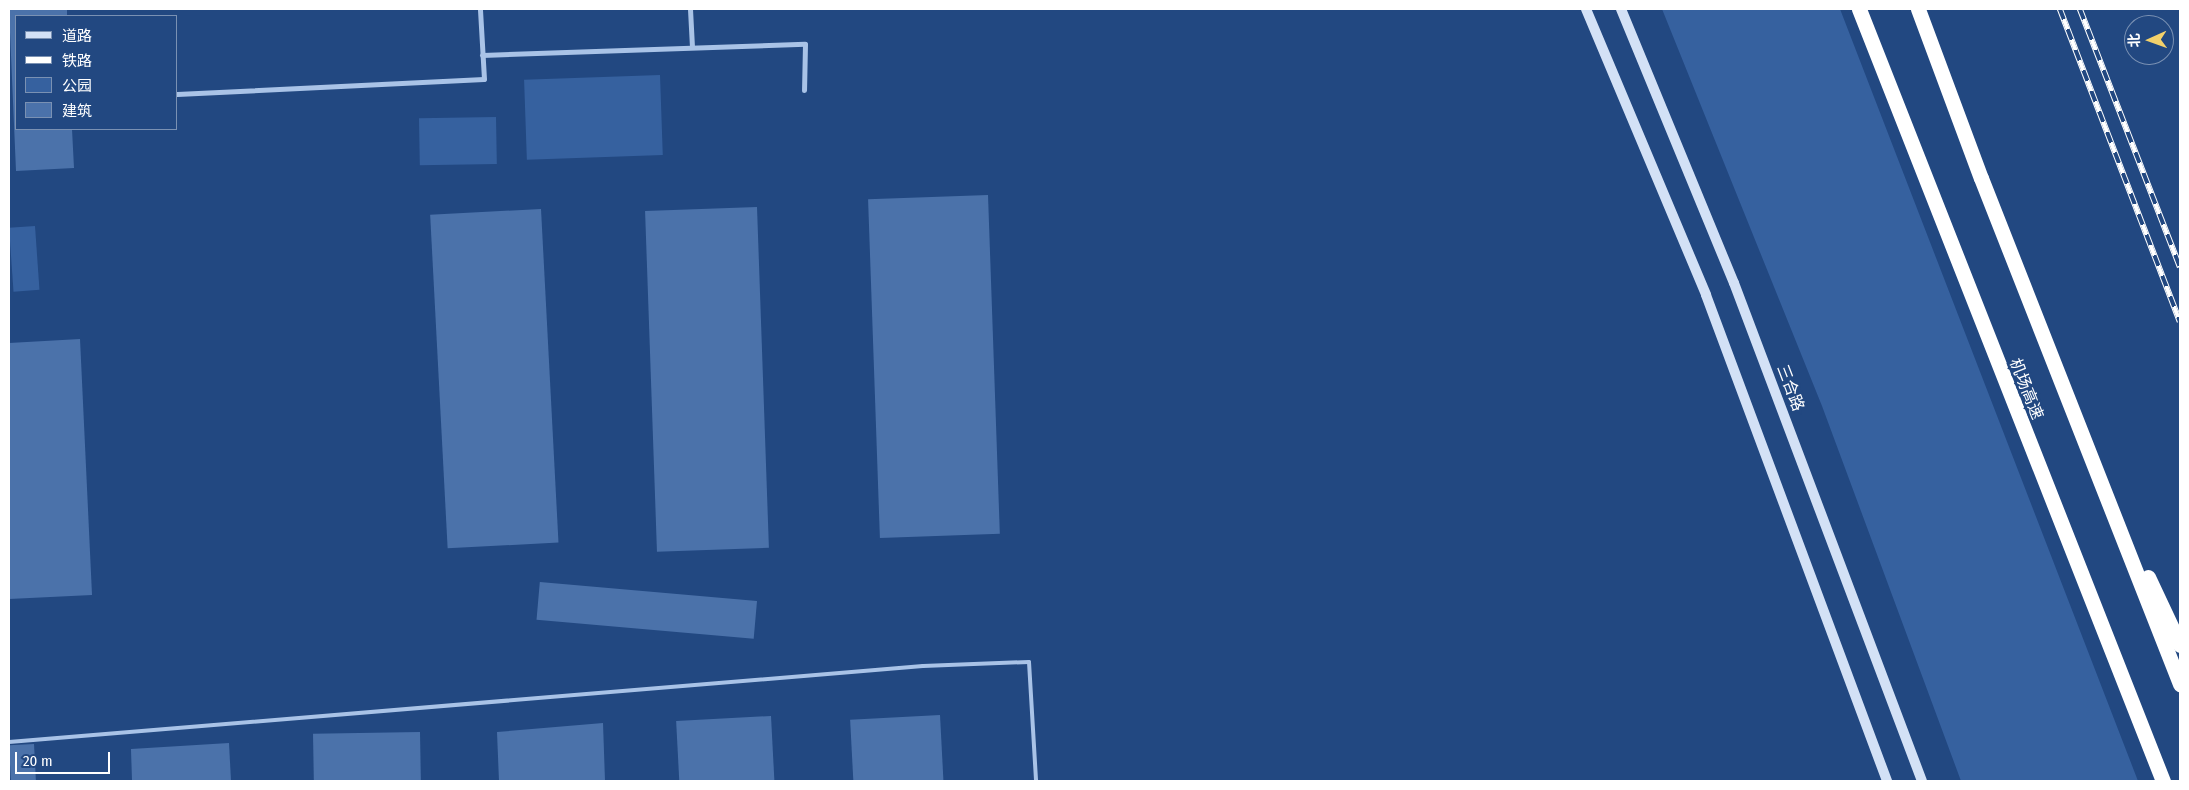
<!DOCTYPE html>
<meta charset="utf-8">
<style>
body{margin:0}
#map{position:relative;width:2189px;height:790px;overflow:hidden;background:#224881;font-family:"Fira Sans Condensed","Noto Sans SC",sans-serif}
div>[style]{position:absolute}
.green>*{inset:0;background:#36619f;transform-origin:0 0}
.building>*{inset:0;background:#4b72aa;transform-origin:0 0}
.lane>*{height:4px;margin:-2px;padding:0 2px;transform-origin:2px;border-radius:2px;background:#a9c3e7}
.street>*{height:5px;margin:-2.5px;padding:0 2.5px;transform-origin:2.5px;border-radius:2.5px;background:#a9c3e7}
.secondary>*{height:10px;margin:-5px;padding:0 5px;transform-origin:5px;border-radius:5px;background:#d3e1f6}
.highway>*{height:15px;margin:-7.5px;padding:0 7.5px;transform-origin:7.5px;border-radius:7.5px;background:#fff}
.rail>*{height:5.5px;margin-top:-2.75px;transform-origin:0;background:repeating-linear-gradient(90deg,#224881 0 11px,#fff 0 22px);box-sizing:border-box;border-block:1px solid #fff}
span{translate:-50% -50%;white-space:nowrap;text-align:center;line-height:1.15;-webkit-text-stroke:5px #224881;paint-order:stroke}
.street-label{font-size:16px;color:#fff}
.frame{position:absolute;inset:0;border:10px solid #fff;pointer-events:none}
.legend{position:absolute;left:15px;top:15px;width:162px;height:115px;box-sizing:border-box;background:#224881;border:1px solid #7a91b3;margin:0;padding:6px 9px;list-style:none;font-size:15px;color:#fff}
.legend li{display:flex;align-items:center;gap:10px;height:25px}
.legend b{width:25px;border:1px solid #7a91b3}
.north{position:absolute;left:2124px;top:15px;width:50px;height:50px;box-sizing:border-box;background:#224881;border:1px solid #7a91b3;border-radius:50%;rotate:268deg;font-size:14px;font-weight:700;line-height:20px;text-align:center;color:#fff}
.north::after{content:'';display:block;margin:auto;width:18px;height:22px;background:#f3d16b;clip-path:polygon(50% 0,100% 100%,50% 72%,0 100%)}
.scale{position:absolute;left:15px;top:752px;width:95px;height:22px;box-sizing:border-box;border:2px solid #fff;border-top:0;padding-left:6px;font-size:15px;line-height:18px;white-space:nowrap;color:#fff;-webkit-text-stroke:4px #224881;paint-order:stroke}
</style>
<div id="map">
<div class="green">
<i style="clip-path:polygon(1662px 9px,1840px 9px,2138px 781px,1961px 781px,1822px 406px)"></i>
<i style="left:660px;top:75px;width:80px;height:136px;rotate:88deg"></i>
<i style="left:496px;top:117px;width:47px;height:77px;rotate:89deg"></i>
<i style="left:35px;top:226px;width:64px;height:26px;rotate:86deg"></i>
</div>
<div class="building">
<i style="clip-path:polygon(9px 9px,67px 9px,67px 16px,16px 16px,16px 129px,72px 129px,74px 168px,16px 171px)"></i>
<i style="left:988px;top:195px;width:339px;height:120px;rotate:88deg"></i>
<i style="left:757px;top:207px;width:341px;height:112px;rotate:88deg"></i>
<i style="left:541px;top:209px;width:334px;height:111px;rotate:87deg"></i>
<i style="clip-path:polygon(80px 339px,92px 595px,9px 599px,9px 343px)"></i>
<i style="left:757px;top:601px;width:38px;height:218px;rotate:95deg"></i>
<i style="left:940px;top:715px;width:66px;height:90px;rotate:87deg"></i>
<i style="left:771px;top:716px;width:65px;height:95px;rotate:87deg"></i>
<i style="clip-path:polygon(603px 723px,605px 781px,499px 781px,497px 732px)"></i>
<i style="left:420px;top:732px;width:49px;height:107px;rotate:89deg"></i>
<i style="clip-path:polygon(229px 743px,231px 781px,132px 781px,131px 749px)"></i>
<i style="left:34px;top:744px;width:37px;height:25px;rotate:87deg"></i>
</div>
<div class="lane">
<i style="left:9px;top:742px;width:917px;rotate:-4.75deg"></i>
<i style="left:923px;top:666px;width:106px;rotate:-2.2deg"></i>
<i style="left:1029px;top:662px;width:119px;rotate:86.6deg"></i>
</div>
<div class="street">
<i style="left:690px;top:9px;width:38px;rotate:87deg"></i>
<i style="left:482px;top:55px;width:323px;rotate:-2deg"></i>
<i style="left:805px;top:44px;width:46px;rotate:91.2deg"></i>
<i style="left:177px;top:94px;width:307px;rotate:-2.8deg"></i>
<i style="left:484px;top:79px;width:70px;rotate:-93.3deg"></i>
</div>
<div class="secondary">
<i style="left:1586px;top:9px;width:310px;rotate:67.2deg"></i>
<i style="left:1706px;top:295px;width:519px;rotate:69.57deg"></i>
<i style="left:1621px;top:9px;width:296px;rotate:67.6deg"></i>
<i style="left:1734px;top:283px;width:532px;rotate:69.32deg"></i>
</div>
<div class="highway">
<i style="left:1859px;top:9px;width:830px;rotate:68.51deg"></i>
<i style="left:1918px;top:9px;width:180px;rotate:69.6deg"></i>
<i style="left:1981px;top:178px;width:544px;rotate:68.53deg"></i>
<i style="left:2148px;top:577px;width:75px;rotate:64.8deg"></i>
</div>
<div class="rail">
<i style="left:2060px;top:9px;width:335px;rotate:69deg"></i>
<i style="left:2080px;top:9px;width:277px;rotate:68.8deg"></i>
</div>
<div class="street-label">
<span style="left:1790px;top:388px;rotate:69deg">三合路</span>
<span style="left:2026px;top:389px;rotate:68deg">机场高速</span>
</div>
<div class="frame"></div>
<ul class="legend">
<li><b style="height:6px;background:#d3e1f6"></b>道路</li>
<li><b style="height:6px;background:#fff"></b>铁路</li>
<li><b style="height:14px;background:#36619f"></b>公园</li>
<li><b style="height:14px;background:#4b72aa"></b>建筑</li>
</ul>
<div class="north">北</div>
<div class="scale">20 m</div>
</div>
